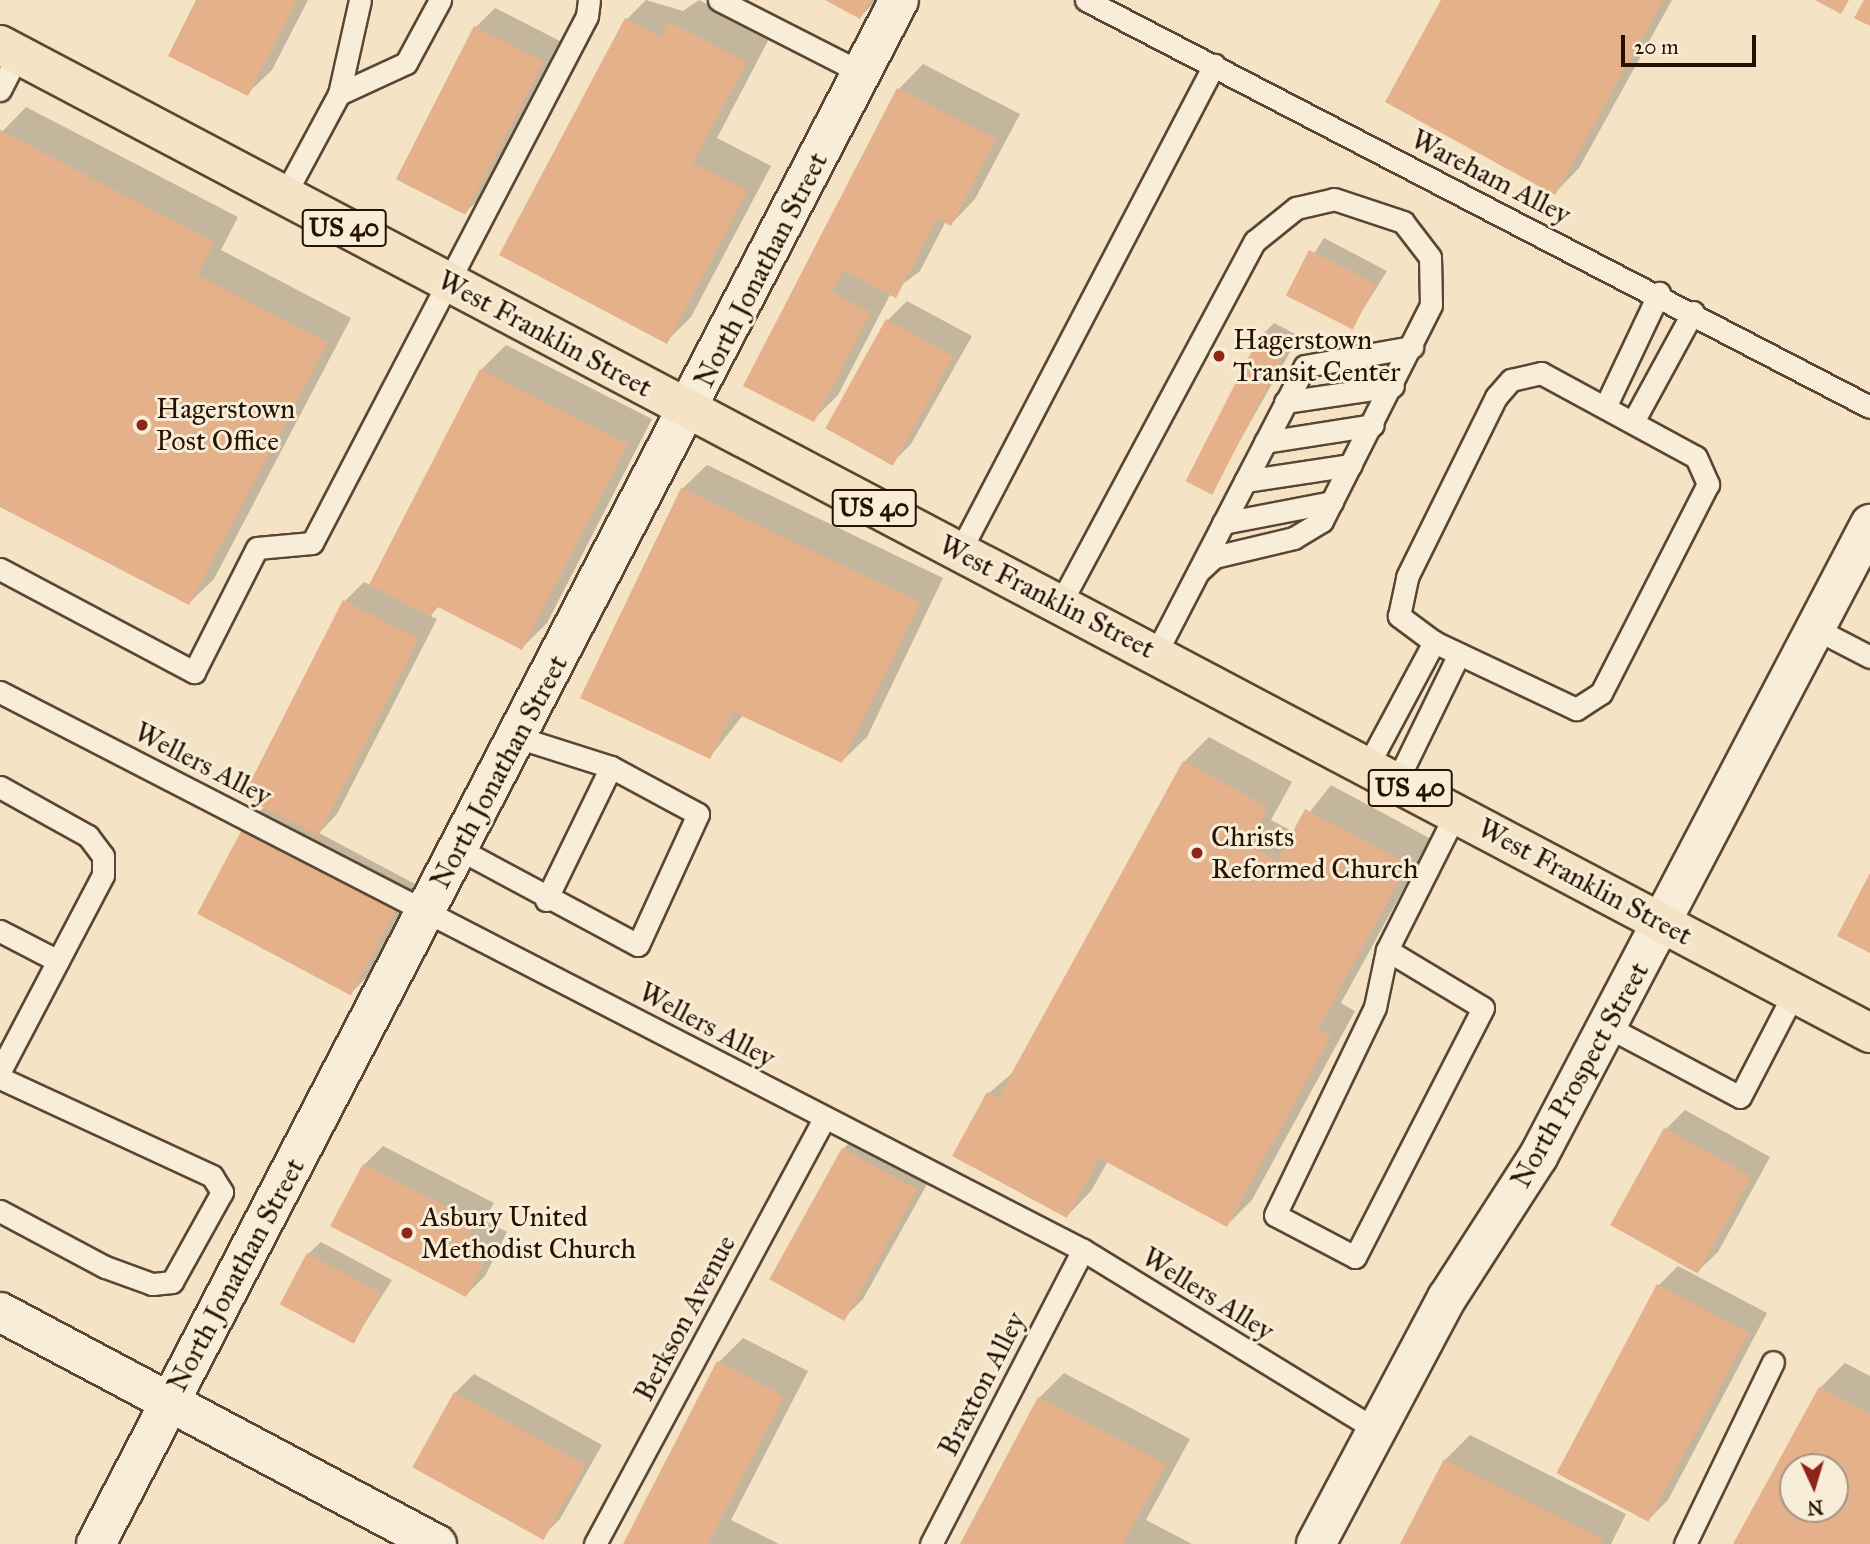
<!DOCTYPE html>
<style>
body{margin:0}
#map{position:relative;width:1870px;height:1544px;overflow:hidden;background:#f4e4c5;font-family:"IM FELL Great Primer",serif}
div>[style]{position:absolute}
.shadow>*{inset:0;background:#0003}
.building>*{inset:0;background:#e4b18b;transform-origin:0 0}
.roads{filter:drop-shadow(2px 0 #5a4632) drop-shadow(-2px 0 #5a4632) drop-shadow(0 2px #5a4632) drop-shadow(0 -2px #5a4632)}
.lane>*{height:21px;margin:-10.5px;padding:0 10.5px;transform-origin:10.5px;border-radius:10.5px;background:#f8edd9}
.street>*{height:38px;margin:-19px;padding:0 19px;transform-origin:19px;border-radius:19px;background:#f8edd9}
.secondary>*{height:38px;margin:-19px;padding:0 19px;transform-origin:19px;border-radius:19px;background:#f8edd9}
.primary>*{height:38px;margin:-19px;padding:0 19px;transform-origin:19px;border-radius:19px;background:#f4e4c5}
.dots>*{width:19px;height:19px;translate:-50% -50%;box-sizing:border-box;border:4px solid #f8edd9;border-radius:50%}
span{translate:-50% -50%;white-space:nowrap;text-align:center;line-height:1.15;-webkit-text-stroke:6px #f8edd9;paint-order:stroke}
.shield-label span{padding:2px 5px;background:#f8edd9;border:2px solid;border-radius:5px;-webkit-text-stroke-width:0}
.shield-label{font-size:26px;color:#271201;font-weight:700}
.street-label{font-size:28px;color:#271201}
.poi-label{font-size:28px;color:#271201}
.left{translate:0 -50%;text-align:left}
.north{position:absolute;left:1779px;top:1453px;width:70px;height:70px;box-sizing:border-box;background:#f8edd9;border:2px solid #a49583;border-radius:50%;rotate:176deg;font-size:19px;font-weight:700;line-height:28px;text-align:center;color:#271201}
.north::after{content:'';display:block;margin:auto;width:24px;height:32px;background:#8f2418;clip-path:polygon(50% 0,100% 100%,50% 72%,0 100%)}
.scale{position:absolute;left:1621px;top:35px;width:135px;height:32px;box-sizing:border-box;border:4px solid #271201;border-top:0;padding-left:9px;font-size:21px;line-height:24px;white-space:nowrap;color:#271201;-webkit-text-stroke:5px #f8edd9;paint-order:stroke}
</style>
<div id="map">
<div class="shadow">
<i style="clip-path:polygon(198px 0,308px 0,272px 70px,247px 94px)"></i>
<i style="clip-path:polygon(646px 0,683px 11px,699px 0,770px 37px,717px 138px,771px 166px,691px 317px,667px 341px,627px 19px)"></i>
<i style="clip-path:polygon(829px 0,877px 0,860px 17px)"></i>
<i style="clip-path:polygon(1443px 0,1672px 0,1579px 168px,1555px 193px)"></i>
<i style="clip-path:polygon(495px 8px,562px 42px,484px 194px,465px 213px,476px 27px)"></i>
<i style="clip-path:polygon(923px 64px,1020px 114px,975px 199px,951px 224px,946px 221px,920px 271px,891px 293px,838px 395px,813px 420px,746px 385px,899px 89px)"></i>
<i style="clip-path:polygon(26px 107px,238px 217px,221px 250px,351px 318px,214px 579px,189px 603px,0 505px,0 134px)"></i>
<i style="clip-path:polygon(1324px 238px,1387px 271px,1352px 327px,1288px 294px)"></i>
<i style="clip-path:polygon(907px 301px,972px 336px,911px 444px,892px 463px,828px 427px,888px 320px)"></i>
<i style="clip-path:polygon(1274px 323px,1299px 336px,1211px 492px,1261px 336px)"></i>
<i style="clip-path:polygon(506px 345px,652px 419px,547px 623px,522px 648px,439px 606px,430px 616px,437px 619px,337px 814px,319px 833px,417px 885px,370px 974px,351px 993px,247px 824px,265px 806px,345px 601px,364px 582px,371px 585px,481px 370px)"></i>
<i style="clip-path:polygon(707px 465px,943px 578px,867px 737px,842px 761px,743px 715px,710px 757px,682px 489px)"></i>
<i style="clip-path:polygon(1209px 737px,1292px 782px,1271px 820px,1294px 832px,1331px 785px,1431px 839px,1341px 1003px,1355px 1011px,1252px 1200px,1227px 1225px,1108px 1161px,1091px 1191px,1067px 1216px,989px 1093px,1016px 1070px,1184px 762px)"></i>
<i style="clip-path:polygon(1685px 1110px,1770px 1157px,1718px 1252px,1698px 1271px,1666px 1129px)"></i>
<i style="clip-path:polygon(862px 1130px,935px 1170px,863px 1299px,844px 1318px,843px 1149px)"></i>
<i style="clip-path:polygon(383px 1146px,494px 1203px,484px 1220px,507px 1232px,485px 1276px,466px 1295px,364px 1165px)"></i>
<i style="clip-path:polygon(321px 1242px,392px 1280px,353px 1342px,308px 1254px)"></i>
<i style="clip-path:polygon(1678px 1266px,1767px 1313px,1668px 1500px,1649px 1519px,1659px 1285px)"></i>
<i style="clip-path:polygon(743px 1338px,808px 1371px,731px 1520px,779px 1544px,625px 1544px,719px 1362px)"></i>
<i style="clip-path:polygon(evenodd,1845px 1363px,1870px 1376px,1870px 1544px,1735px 1544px,1820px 1388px,1845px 1363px,1793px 1467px,1835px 1467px,1835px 1509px,1793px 1509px,1793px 1467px)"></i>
<i style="clip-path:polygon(1064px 1373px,1190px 1439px,1146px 1520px,1192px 1544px,962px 1544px,1039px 1398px)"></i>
<i style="clip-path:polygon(474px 1374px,602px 1445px,560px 1519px,541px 1538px,455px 1393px)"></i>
<i style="clip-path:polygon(1470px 1435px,1626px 1514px,1611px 1544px,1402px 1544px,1445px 1460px)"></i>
</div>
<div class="building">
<i style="clip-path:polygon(196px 0,297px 0,248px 96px,168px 56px)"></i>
<i style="clip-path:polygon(825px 0,871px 0,860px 19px)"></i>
<i style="clip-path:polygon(1441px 0,1663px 0,1555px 195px,1385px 102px)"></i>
<i style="clip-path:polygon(1815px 0,1849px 0,1841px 14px)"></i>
<i style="clip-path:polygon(1864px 0,1870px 0,1870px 26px,1854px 18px)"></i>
<i style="clip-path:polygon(625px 18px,661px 37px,669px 22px,747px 62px,693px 163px,748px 191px,667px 344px,499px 255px)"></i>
<i style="left:474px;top:26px;width:78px;height:172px;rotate:27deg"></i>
<i style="clip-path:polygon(897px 88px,996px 139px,951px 226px,937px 218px,896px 298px,843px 270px,832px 292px,871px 312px,814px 422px,743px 386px)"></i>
<i style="clip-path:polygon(0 130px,214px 242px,198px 275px,328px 343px,189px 605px,0 507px)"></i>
<i style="left:1309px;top:250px;width:75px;height:51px;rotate:27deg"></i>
<i style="left:886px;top:319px;width:77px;height:125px;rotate:29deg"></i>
<i style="left:1260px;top:335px;width:30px;height:164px;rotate:27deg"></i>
<i style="clip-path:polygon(480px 369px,628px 444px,522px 650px,436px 606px,431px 617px,369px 585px)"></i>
<i style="clip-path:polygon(681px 488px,920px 602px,842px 763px,733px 712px,710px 759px,580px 698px)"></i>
<i style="left:343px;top:600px;width:85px;height:221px;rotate:27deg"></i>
<i style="clip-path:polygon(1183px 761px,1268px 807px,1248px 845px,1277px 861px,1305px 809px,1408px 864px,1318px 1029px,1331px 1036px,1227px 1227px,1099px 1158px,1067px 1218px,952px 1156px,987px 1092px,998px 1098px)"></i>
<i style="left:246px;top:822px;width:174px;height:104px;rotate:28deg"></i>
<i style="clip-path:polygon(1870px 873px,1870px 953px,1837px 936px)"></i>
<i style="left:1664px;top:1128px;width:100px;height:111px;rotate:29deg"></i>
<i style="left:842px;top:1148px;width:86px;height:150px;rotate:29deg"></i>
<i style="clip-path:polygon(363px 1164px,476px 1222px,467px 1240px,490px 1252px,466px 1297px,330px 1226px)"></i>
<i style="left:307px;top:1253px;width:84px;height:58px;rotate:28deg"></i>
<i style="left:1657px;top:1284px;width:104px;height:214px;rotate:28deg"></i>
<i style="clip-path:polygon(717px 1361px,784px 1396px,708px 1544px,623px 1544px)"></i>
<i style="clip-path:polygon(evenodd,1819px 1387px,1870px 1414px,1870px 1544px,1733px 1544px,1819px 1387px,1793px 1467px,1835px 1467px,1835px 1509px,1793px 1509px,1793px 1467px)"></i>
<i style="left:454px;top:1392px;width:150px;height:86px;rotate:29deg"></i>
<i style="clip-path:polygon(1038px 1397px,1166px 1464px,1123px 1544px,960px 1544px)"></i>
<i style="clip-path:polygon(1444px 1459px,1603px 1539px,1601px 1544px,1400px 1544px)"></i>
</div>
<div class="roads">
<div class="lane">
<i style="left:719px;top:0;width:161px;rotate:27deg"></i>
<i style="left:1086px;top:0;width:883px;rotate:27.44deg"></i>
<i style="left:0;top:90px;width:39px;rotate:-63deg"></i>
<i style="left:339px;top:94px;width:74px;rotate:-24.8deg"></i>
<i style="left:406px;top:63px;width:72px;rotate:-61.6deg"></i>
<i style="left:284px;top:196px;width:116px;rotate:-61.7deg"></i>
<i style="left:339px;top:94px;width:96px;rotate:-77.4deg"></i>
<i style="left:1541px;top:373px;width:176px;rotate:28.5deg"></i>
<i style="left:1696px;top:457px;width:30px;rotate:66deg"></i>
<i style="left:1708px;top:484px;width:235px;rotate:117.1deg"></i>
<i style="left:1601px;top:693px;width:30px;rotate:147deg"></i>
<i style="left:1576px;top:709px;width:157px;rotate:-154.7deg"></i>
<i style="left:1434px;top:642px;width:44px;rotate:-143.4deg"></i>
<i style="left:1399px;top:616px;width:40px;rotate:-78deg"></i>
<i style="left:1407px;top:577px;width:201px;rotate:-63.7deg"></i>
<i style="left:1496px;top:397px;width:23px;rotate:-49deg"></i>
<i style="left:1511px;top:380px;width:31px;rotate:-13deg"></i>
<i style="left:1285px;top:402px;width:109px;rotate:-8.4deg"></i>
<i style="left:1607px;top:403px;width:122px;rotate:-64.7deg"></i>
<i style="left:1634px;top:420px;width:123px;rotate:-61.4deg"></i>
<i style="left:1265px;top:442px;width:109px;rotate:-8.9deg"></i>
<i style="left:1245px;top:481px;width:107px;rotate:-8.6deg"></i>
<i style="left:1223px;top:523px;width:111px;rotate:-10.9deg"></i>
<i style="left:959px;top:553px;width:551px;rotate:-62.41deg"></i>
<i style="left:0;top:569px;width:220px;rotate:28deg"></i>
<i style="left:194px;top:672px;width:139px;rotate:-63.1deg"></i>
<i style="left:257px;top:548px;width:55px;rotate:-5.2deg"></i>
<i style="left:312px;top:543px;width:594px;rotate:-62.44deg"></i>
<i style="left:587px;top:16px;width:16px;rotate:-83deg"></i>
<i style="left:1060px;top:604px;width:412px;rotate:-61.8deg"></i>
<i style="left:1255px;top:241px;width:53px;rotate:-38.8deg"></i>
<i style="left:1296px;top:208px;width:39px;rotate:-13deg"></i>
<i style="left:1334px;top:199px;width:73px;rotate:18.4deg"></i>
<i style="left:1403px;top:222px;width:44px;rotate:52.4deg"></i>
<i style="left:1430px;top:257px;width:48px;rotate:88.8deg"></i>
<i style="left:1431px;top:305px;width:242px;rotate:116.8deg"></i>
<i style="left:1322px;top:521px;width:33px;rotate:149deg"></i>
<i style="left:1294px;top:538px;width:82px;rotate:166.6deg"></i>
<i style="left:1214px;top:557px;width:21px;rotate:137deg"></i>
<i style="left:1816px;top:629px;width:61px;rotate:27.4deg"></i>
<i style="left:1156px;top:653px;width:323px;rotate:-62.6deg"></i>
<i style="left:1305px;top:366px;width:109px;rotate:-10.1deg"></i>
<i style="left:0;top:692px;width:1218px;rotate:27.26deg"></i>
<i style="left:1083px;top:1250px;width:342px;rotate:31.5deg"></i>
<i style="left:1368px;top:765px;width:140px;rotate:-61.8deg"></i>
<i style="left:1397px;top:781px;width:141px;rotate:-64deg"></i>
<i style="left:0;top:787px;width:101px;rotate:29.1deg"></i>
<i style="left:88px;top:836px;width:25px;rotate:53deg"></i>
<i style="left:103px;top:856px;width:19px;rotate:90deg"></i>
<i style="left:103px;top:875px;width:221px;rotate:117.7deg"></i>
<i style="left:457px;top:848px;width:205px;rotate:28.2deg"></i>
<i style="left:638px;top:945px;width:144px;rotate:-65.4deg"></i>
<i style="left:698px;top:814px;width:99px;rotate:-151.6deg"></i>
<i style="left:611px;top:767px;width:99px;rotate:-162.3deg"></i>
<i style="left:546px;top:900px;width:148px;rotate:-64deg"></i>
<i style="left:0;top:931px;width:65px;rotate:27.3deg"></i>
<i style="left:1387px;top:950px;width:112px;rotate:31.1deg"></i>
<i style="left:1483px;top:1008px;width:280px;rotate:117.2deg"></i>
<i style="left:1355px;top:1257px;width:90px;rotate:-152.3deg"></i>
<i style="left:1275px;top:1215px;width:231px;rotate:-64.3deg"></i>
<i style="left:1375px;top:1007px;width:58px;rotate:-78.1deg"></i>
<i style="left:1387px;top:950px;width:153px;rotate:-63.3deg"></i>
<i style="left:1608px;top:1027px;width:149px;rotate:27.9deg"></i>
<i style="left:1740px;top:1097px;width:117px;rotate:-62.6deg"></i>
<i style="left:0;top:1078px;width:234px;rotate:24.8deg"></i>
<i style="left:212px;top:1176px;width:19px;rotate:58deg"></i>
<i style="left:222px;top:1192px;width:103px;rotate:119.1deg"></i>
<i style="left:172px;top:1282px;width:20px;rotate:174deg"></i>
<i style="left:152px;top:1284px;width:50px;rotate:-160.1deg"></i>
<i style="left:105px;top:1267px;width:119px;rotate:-151.9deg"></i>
<i style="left:595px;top:1544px;width:483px;rotate:-61.7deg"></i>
<i style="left:931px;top:1544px;width:331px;rotate:-62.7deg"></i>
<i style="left:1685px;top:1544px;width:202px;rotate:-64.2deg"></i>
</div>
<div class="street">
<i style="left:0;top:1312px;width:495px;rotate:28deg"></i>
</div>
<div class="secondary">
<i style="left:96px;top:1544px;width:1740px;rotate:-62.52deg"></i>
<i style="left:1316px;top:1544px;width:279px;rotate:-62deg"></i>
<i style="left:1447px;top:1298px;width:168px;rotate:-57.2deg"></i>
<i style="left:1538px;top:1157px;width:715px;rotate:-62.32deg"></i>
</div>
<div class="primary">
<i style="left:0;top:45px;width:2115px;rotate:27.85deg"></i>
</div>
</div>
<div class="dots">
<i style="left:1219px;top:356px;background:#8f2418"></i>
<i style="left:142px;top:425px;background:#8f2418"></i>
<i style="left:1197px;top:853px;background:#8f2418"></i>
<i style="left:407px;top:1233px;background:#8f2418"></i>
</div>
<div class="shield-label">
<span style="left:344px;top:228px">US 40</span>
<span style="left:874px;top:508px">US 40</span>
<span style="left:1410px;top:788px">US 40</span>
</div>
<div class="street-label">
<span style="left:1491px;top:177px;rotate:27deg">Wareham Alley</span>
<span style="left:761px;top:270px;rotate:-63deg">North Jonathan Street</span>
<span style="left:545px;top:334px;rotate:28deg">West Franklin Street</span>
<span style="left:1047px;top:597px;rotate:27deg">West Franklin Street</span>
<span style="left:203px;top:764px;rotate:27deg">Wellers Alley</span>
<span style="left:499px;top:772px;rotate:-62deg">North Jonathan Street</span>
<span style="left:1585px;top:882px;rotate:28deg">West Franklin Street</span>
<span style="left:707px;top:1025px;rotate:28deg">Wellers Alley</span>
<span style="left:1580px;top:1075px;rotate:-61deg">North Prospect Street</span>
<span style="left:236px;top:1275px;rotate:-62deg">North Jonathan Street</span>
<span style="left:1208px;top:1294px;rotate:32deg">Wellers Alley</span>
<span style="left:685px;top:1318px;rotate:-62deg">Berkson Avenue</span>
<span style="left:982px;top:1384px;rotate:-63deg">Braxton Alley</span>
</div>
<div class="poi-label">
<span class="left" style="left:1233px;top:356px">Hagerstown<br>Transit Center</span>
<span class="left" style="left:156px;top:425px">Hagerstown<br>Post Office</span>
<span class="left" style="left:1211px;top:853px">Christs<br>Reformed Church</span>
<span class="left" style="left:421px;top:1233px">Asbury United<br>Methodist Church</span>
</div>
<div class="north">N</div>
<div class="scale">20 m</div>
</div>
